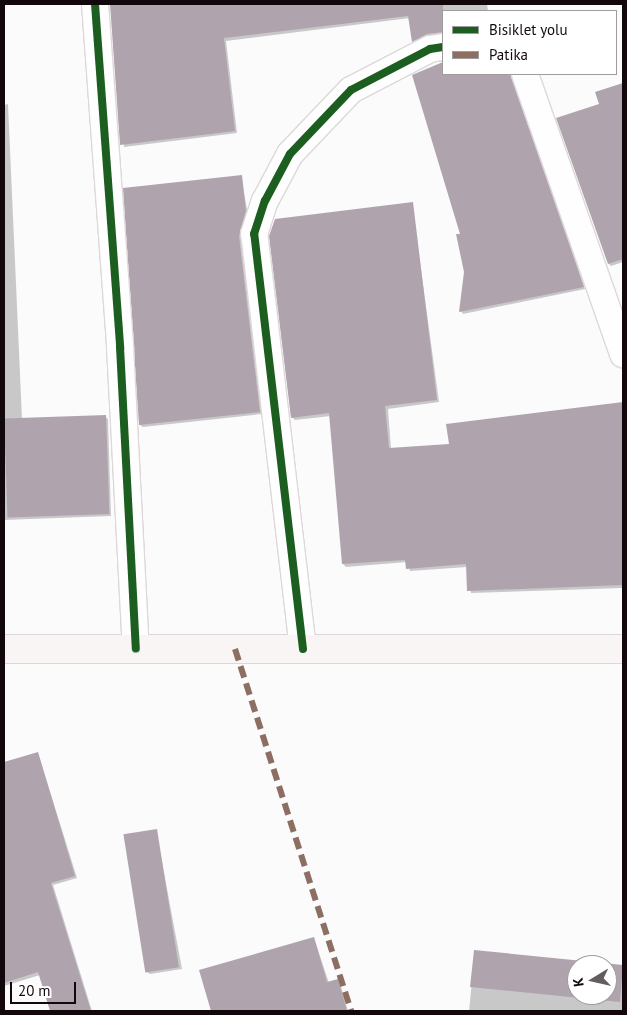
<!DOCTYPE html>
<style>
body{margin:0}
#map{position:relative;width:627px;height:1015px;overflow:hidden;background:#fbfbfb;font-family:"PT Sans",sans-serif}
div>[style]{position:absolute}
.shadow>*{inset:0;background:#0003}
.building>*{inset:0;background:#afa4ae;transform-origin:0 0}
.roads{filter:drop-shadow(1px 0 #ded7d9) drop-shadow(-1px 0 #ded7d9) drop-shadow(0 1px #ded7d9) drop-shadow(0 -1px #ded7d9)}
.street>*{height:26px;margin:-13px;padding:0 13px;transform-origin:13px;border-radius:13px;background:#fefefe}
.secondary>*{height:28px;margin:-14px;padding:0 14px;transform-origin:14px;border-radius:14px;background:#f9f5f5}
.quiet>*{height:6px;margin-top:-3px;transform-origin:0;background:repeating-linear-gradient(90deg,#8d6e63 0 12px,transparent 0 18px)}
.cycleway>*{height:8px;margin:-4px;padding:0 4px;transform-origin:4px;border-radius:4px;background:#1b5e20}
span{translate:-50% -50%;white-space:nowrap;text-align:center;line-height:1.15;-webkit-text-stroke:4px #fff;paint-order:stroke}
.frame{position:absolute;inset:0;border:5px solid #12080b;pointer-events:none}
.legend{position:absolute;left:442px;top:10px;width:175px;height:65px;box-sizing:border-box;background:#fff;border:1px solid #a09c9d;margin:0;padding:6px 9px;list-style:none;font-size:15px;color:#12080b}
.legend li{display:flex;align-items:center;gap:10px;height:25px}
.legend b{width:25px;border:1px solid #a09c9d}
.north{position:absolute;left:567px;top:955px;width:50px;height:50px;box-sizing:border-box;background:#fff;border:1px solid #a09c9d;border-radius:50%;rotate:261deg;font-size:14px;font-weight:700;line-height:20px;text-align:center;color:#12080b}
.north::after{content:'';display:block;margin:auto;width:18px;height:22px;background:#645d5f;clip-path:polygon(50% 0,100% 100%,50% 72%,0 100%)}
.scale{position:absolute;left:10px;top:982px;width:66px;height:22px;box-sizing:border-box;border:2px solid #12080b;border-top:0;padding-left:6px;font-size:15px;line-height:18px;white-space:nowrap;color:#12080b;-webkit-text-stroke:4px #fff;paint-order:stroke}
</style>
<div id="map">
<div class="shadow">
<i style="clip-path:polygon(112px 4px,487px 4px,488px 11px,443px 11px,443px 36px,416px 44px,410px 18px,226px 41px,237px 133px,124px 147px)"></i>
<i style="clip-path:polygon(443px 64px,443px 74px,513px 74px,585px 289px,463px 314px,461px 311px,466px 272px,461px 235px,413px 76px)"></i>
<i style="clip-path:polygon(623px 84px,623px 262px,611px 266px,609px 264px,600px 104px,597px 93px)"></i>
<i style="clip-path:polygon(8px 104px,22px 419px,105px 417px,108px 419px,111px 516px,4px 520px,4px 105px)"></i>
<i style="clip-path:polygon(241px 176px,248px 215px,241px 239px,262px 414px,143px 427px,140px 425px)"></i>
<i style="clip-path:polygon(412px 203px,439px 402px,388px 409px,391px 449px,450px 445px,448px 425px,623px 403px,623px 588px,471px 593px,467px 567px,410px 571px,407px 562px,346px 567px,343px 564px,331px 416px,295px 420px,292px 417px)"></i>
<i style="clip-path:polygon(38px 753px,77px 878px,53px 885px,92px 1011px,51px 1011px,40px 975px,4px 986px,4px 763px)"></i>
<i style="clip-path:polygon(156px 830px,182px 969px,150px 974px,147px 972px)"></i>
<i style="clip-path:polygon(314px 938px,329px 983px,338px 980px,340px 983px,348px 1011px,212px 1011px,200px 971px)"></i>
<i style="clip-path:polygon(evenodd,475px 951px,623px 967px,622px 1011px,469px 1011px,475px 951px,577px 965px,607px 965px,607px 995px,577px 995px,577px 965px)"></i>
</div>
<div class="building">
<i style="clip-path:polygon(110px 4px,443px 4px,443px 32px,427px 34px,412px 42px,408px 16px,224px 38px,235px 131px,120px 145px)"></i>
<i style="clip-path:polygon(443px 62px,443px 74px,510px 74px,584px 287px,459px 312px,464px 272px,456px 234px,460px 234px,412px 75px)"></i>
<i style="clip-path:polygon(623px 83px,623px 259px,608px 264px,556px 118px,599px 104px,595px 92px)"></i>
<i style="clip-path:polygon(242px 175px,246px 211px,239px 236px,260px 412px,139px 425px,123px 188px)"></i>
<i style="clip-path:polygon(413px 202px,437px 400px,385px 406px,389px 448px,449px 444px,446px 424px,623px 402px,623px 585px,467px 591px,466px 564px,406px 569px,405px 560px,342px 564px,329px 413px,291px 418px,269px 236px,275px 219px)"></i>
<i style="left:106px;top:415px;width:99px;height:102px;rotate:88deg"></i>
<i style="clip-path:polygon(38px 752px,75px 876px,51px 883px,91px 1011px,50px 1011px,38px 972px,4px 983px,4px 762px)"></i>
<i style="left:157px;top:829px;width:140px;height:34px;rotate:81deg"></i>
<i style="clip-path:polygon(314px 937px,327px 982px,338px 979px,347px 1011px,211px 1011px,199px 970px)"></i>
<i style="clip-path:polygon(evenodd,474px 950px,623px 965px,620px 1002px,470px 987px,474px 950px,577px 965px,607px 965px,607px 995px,577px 995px,577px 965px)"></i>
</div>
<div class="roads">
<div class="street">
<i style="left:95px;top:4px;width:344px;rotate:85.8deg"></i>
<i style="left:120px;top:347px;width:302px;rotate:87deg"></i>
<i style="left:525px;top:74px;width:297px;rotate:70.7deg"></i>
<i style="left:303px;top:649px;width:418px;rotate:-96.7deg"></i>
<i style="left:254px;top:234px;width:35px;rotate:-72deg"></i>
<i style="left:265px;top:201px;width:53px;rotate:-62deg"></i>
<i style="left:290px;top:154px;width:88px;rotate:-46.4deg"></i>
<i style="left:351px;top:90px;width:89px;rotate:-27.4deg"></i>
<i style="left:430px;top:49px;width:13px;rotate:-9deg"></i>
</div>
<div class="secondary">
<i style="left:4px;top:649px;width:619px"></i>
</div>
</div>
<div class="quiet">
<i style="left:235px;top:649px;width:380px;rotate:72.2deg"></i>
</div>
<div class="cycleway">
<i style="left:95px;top:4px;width:344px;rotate:85.8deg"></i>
<i style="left:120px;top:347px;width:302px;rotate:87deg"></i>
<i style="left:303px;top:649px;width:418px;rotate:-96.7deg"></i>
<i style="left:254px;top:234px;width:35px;rotate:-72deg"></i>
<i style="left:265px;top:201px;width:53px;rotate:-62deg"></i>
<i style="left:290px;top:154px;width:88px;rotate:-46.4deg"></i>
<i style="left:351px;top:90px;width:89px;rotate:-27.4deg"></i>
<i style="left:430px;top:49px;width:13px;rotate:-9deg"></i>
</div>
<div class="frame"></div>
<ul class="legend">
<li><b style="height:6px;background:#1b5e20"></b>Bisiklet yolu</li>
<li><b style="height:6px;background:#8d6e63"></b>Patika</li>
</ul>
<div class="north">K</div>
<div class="scale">20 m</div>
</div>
